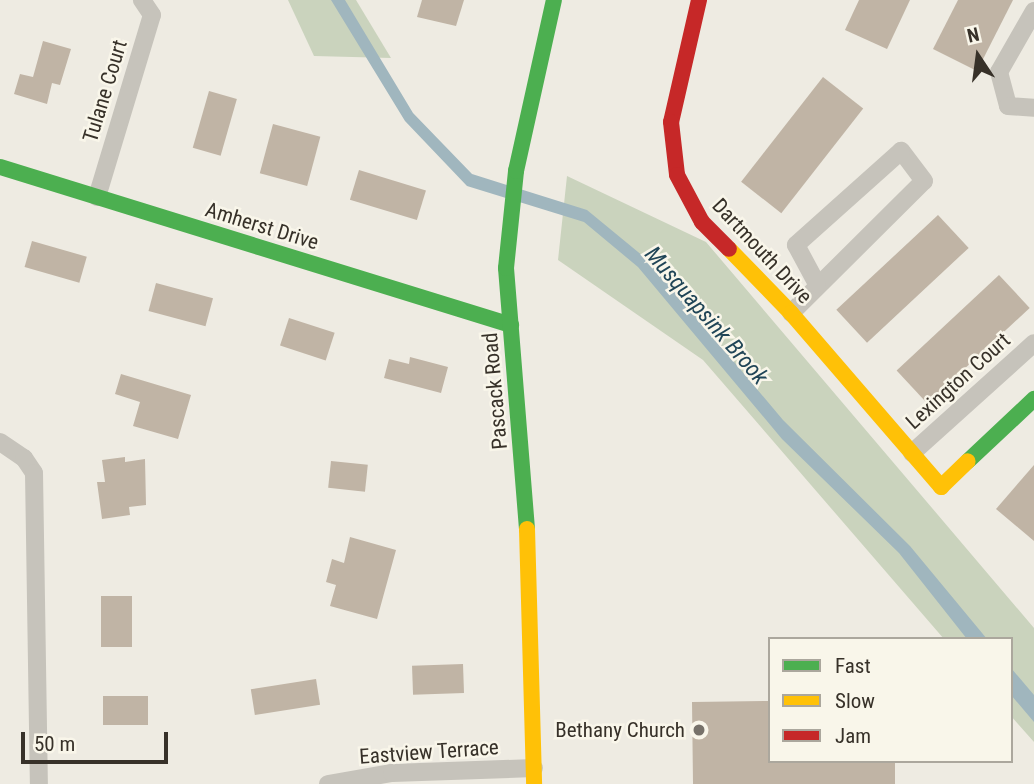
<!DOCTYPE html>
<style>
body{margin:0}
#map{position:relative;width:1034px;height:784px;overflow:hidden;background:#eeebe2;font-family:"Roboto Condensed",sans-serif}
div>[style]{position:absolute}
.green>*{inset:0;background:#cad3bd}
.water>*{inset:0;background:#a0b6be}
.building>*{inset:0;background:#c0b4a5;transform-origin:0 0}
.street>*{height:18px;margin:-9px;padding:0 9px;transform-origin:9px;border-radius:9px;background:#c6c3bb}
.fast>*{height:16px;margin:-8px;padding:0 8px;transform-origin:8px;border-radius:8px;background:#4caf50}
.slow>*{height:16px;margin:-8px;padding:0 8px;transform-origin:8px;border-radius:8px;background:#ffc107}
.jam>*{height:16px;margin:-8px;padding:0 8px;transform-origin:8px;border-radius:8px;background:#c62828}
.dots>*{width:19px;height:19px;translate:-50% -50%;box-sizing:border-box;border:4px solid #f9f6ea;border-radius:50%}
span{translate:-50% -50%;white-space:nowrap;text-align:center;line-height:1.15;-webkit-text-stroke:5px #f9f6ea;paint-order:stroke}
.street-label{font-size:21px;color:#373129}
.poi-label{font-size:21px;color:#373129}
.right{translate:-100% -50%;text-align:right}
.water-label{font-size:23px;color:#204557;font-style:italic}
.legend{position:absolute;left:768px;top:637px;width:245px;height:126px;box-sizing:border-box;background:#f9f6ea;border:2px solid #aba79d;margin:0;padding:9px 12px;list-style:none;font-size:21px;color:#373129}
.legend li{display:flex;align-items:center;gap:14px;height:35px}
.legend b{width:35px;border:2px solid #aba79d}
.north{position:absolute;left:943px;top:21px;width:70px;height:70px;-webkit-text-stroke:5px #f9f6ea;paint-order:stroke;rotate:347deg;font-size:19px;font-weight:700;line-height:28px;text-align:center;color:#373129}
.north::after{content:'';display:block;margin:auto;width:24px;height:32px;background:#373129;clip-path:polygon(50% 0,100% 100%,50% 72%,0 100%)}
.scale{position:absolute;left:21px;top:732px;width:147px;height:32px;box-sizing:border-box;border:4px solid #373129;border-top:0;padding-left:9px;font-size:21px;line-height:24px;white-space:nowrap;color:#373129;-webkit-text-stroke:5px #f9f6ea;paint-order:stroke}
</style>
<div id="map">
<div class="green">
<i style="clip-path:polygon(288px 0,356px 0,391px 58px,314px 56px)"></i>
<i style="clip-path:polygon(567px 176px,706px 242px,1034px 628px,1034px 742px,1011px 716px,1011px 639px,944px 639px,703px 360px,558px 260px)"></i>
</div>
<div class="water">
<i style="clip-path:polygon(331px 0,345px 0,413px 113px,472px 174px,587px 210px,649px 261px,783px 420px,910px 546px,987px 639px,967px 639px,899px 553px,782px 439px,638px 267px,584px 222px,467px 186px,405px 121px)"></i>
<i style="clip-path:polygon(1011px 668px,1034px 695px,1034px 722px,1011px 695px)"></i>
</div>
<div class="building">
<i style="clip-path:polygon(422px 0,464px 0,456px 26px,417px 17px)"></i>
<i style="clip-path:polygon(859px 0,910px 0,887px 49px,845px 30px)"></i>
<i style="clip-path:polygon(958px 0,1013px 0,977px 71px,933px 49px)"></i>
<i style="clip-path:polygon(43px 41px,71px 49px,60px 85px,52px 83px,47px 104px,14px 94px,20px 74px,33px 77px)"></i>
<i style="left:823px;top:77px;width:51px;height:133px;rotate:38deg"></i>
<i style="left:209px;top:91px;width:29px;height:59px;rotate:16deg"></i>
<i style="left:273px;top:124px;width:49px;height:51px;rotate:15deg"></i>
<i style="left:359px;top:170px;width:70px;height:31px;rotate:17deg"></i>
<i style="left:938px;top:215px;width:45px;height:139px;rotate:47deg"></i>
<i style="left:32px;top:241px;width:57px;height:27px;rotate:16deg"></i>
<i style="left:999px;top:275px;width:45px;height:140px;rotate:47deg"></i>
<i style="left:156px;top:283px;width:59px;height:29px;rotate:15deg"></i>
<i style="left:289px;top:318px;width:48px;height:29px;rotate:18deg"></i>
<i style="clip-path:polygon(410px 357px,448px 367px,441px 393px,384px 378px,389px 359px,409px 364px)"></i>
<i style="clip-path:polygon(121px 374px,191px 395px,178px 439px,133px 426px,140px 402px,115px 394px)"></i>
<i style="clip-path:polygon(125px 457px,125px 462px,145px 459px,146px 505px,129px 507px,130px 515px,102px 519px,97px 482px,105px 482px,102px 460px)"></i>
<i style="left:331px;top:461px;width:37px;height:27px;rotate:6deg"></i>
<i style="clip-path:polygon(1034px 465px,1034px 541px,996px 509px)"></i>
<i style="clip-path:polygon(350px 537px,396px 550px,377px 619px,330px 606px,336px 585px,326px 582px,332px 559px,344px 563px)"></i>
<i style="left:101px;top:596px;width:31px;height:51px"></i>
<i style="left:463px;top:664px;width:29px;height:51px;rotate:88deg"></i>
<i style="left:316px;top:679px;width:26px;height:66px;rotate:81deg"></i>
<i style="left:103px;top:696px;width:45px;height:29px"></i>
<i style="clip-path:polygon(770px 701px,770px 761px,895px 761px,895px 784px,693px 784px,692px 702px)"></i>
</div>
<div class="street">
<i style="left:1034px;top:11px;width:70px;rotate:119.8deg"></i>
<i style="left:999px;top:72px;width:35px;rotate:75deg"></i>
<i style="left:1008px;top:106px;width:26px;rotate:4deg"></i>
<i style="left:97px;top:197px;width:190px;rotate:-73.2deg"></i>
<i style="left:152px;top:15px;width:18px;rotate:-124deg"></i>
<i style="left:791px;top:313px;width:187px;rotate:-44.8deg"></i>
<i style="left:924px;top:181px;width:38px;rotate:-127deg"></i>
<i style="left:901px;top:151px;width:141px;rotate:138.2deg"></i>
<i style="left:796px;top:245px;width:44px;rotate:61.7deg"></i>
<i style="left:0;top:442px;width:29px;rotate:34deg"></i>
<i style="left:24px;top:458px;width:18px;rotate:56deg"></i>
<i style="left:34px;top:473px;width:311px;rotate:89.1deg"></i>
<i style="left:912px;top:453px;width:164px;rotate:-42deg"></i>
<i style="left:328px;top:784px;width:65px;rotate:-9.8deg"></i>
<i style="left:392px;top:773px;width:142px;rotate:-2deg"></i>
</div>
<div class="fast">
<i style="left:0;top:167px;width:535px;rotate:17.18deg"></i>
<i style="left:968px;top:461px;width:91px;rotate:-43.2deg"></i>
<i style="left:527px;top:529px;width:262px;rotate:-94.6deg"></i>
<i style="left:506px;top:268px;width:98px;rotate:-84.1deg"></i>
<i style="left:516px;top:171px;width:175px;rotate:-77.5deg"></i>
</div>
<div class="slow">
<i style="left:729px;top:249px;width:89px;rotate:45.9deg"></i>
<i style="left:791px;top:313px;width:230px;rotate:49.2deg"></i>
<i style="left:941px;top:487px;width:37px;rotate:-44deg"></i>
<i style="left:527px;top:529px;width:255px;rotate:88.4deg"></i>
</div>
<div class="jam">
<i style="left:699px;top:0;width:125px;rotate:102.9deg"></i>
<i style="left:671px;top:122px;width:53px;rotate:83.5deg"></i>
<i style="left:677px;top:175px;width:53px;rotate:62deg"></i>
<i style="left:702px;top:222px;width:38px;rotate:45deg"></i>
</div>
<div class="dots">
<i style="left:699px;top:730px;background:#77726a"></i>
</div>
<div class="street-label">
<span style="left:105px;top:91px;rotate:-73deg">Tulane Court</span>
<span style="left:262px;top:226px;rotate:17deg">Amherst Drive</span>
<span style="left:762px;top:251px;rotate:47deg">Dartmouth Drive</span>
<span style="left:958px;top:381px;rotate:-42deg">Lexington Court</span>
<span style="left:495px;top:391px;rotate:-95deg">Pascack Road</span>
<span style="left:429px;top:752px;rotate:-4deg">Eastview Terrace</span>
</div>
<div class="poi-label">
<span class="right" style="left:685px;top:730px">Bethany Church</span>
</div>
<div class="water-label">
<span style="left:706px;top:316px;rotate:49deg">Musquapsink Brook</span>
</div>
<ul class="legend">
<li><b style="height:9px;background:#4caf50"></b>Fast</li>
<li><b style="height:9px;background:#ffc107"></b>Slow</li>
<li><b style="height:9px;background:#c62828"></b>Jam</li>
</ul>
<div class="north">N</div>
<div class="scale">50 m</div>
</div>
